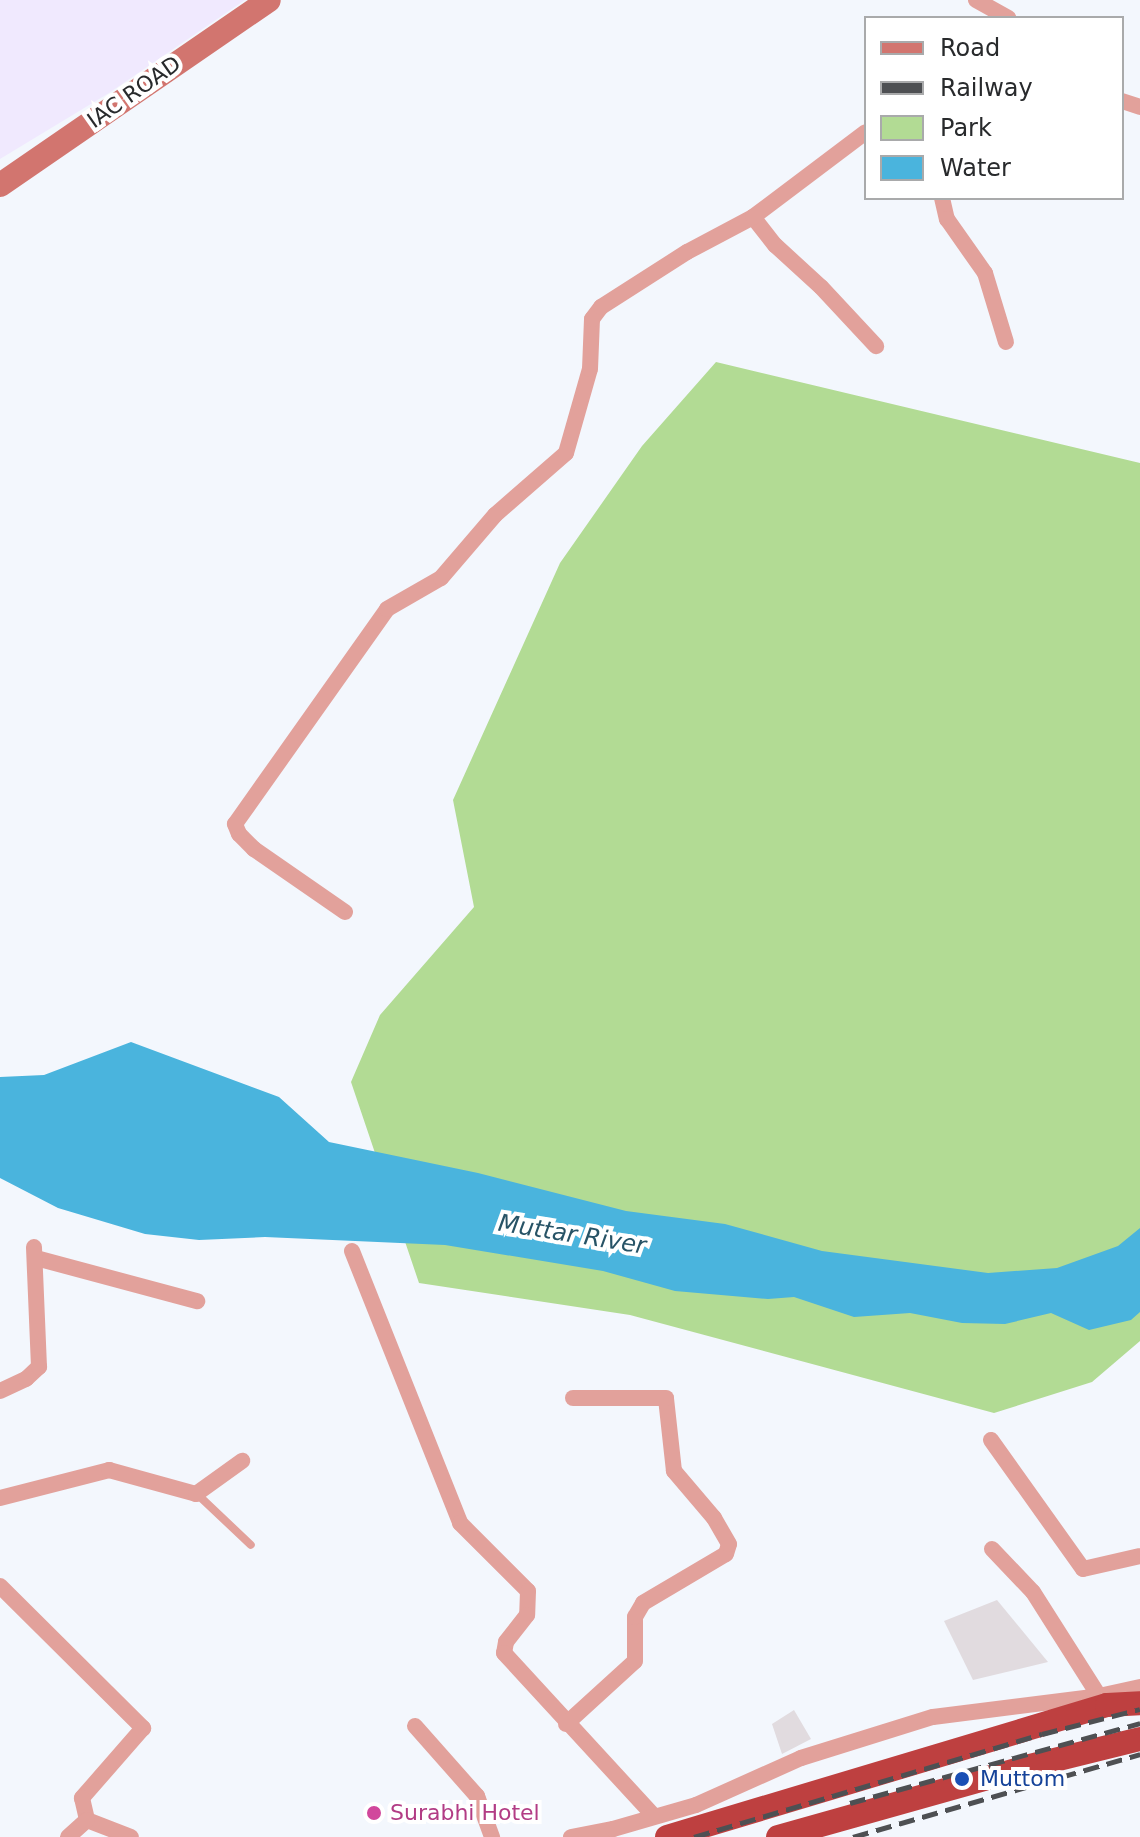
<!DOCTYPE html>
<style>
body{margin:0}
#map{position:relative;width:1140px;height:1837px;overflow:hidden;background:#f3f7fd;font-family:"DejaVu Sans",sans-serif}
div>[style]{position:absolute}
.industrial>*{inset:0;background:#f0e9fe}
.green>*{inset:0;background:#b2db94}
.water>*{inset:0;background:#4ab4dd}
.building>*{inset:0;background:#e1dbdf}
.service>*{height:8px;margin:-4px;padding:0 4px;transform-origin:4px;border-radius:4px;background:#e2a19b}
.minor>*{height:16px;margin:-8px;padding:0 8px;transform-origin:8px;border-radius:8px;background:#e2a19b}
.secondary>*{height:24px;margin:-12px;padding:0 12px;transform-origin:12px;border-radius:12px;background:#d2756f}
.trunk>*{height:24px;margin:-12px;padding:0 12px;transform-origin:12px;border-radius:12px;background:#be4040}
.rail>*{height:5px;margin-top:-2.5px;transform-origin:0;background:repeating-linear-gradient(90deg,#4e5053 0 16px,transparent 0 24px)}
.dots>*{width:22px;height:22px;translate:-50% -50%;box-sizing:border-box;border:4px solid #fff;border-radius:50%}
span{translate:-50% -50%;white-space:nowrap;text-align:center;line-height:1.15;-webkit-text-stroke:8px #fff;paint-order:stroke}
.street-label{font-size:22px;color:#282a2c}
.transit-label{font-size:22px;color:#164399}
.left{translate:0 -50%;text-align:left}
.hotel-label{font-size:22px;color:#b23c85}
.water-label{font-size:24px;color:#275366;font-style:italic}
.legend{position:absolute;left:864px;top:16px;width:260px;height:184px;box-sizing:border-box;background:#fff;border:2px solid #a9aaab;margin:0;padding:10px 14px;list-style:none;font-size:24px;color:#282a2c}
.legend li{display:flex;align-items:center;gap:16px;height:40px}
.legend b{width:40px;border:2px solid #a9aaab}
</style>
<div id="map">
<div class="industrial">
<i style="clip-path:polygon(0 0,245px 0,109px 93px,0 159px)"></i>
</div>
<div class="green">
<i style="clip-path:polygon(716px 362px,1140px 463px,1140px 1341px,1092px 1382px,994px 1413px,630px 1315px,419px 1283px,351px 1082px,380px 1015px,474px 907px,453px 800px,560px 563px,642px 446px)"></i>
</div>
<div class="water">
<i style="clip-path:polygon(131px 1042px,279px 1097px,329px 1142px,478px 1173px,626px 1211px,725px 1224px,822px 1251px,988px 1273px,1057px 1268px,1118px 1246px,1140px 1228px,1140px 1312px,1131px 1320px,1089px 1330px,1051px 1313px,1005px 1324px,962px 1323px,910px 1313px,854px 1317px,794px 1297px,768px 1299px,675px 1291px,603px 1271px,445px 1245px,265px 1237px,199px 1240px,145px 1234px,58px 1208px,0 1178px,0 1077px,44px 1075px)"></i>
</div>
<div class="building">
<i style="clip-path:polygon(997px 1600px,1048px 1662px,973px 1680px,944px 1621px)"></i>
<i style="clip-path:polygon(794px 1710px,811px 1739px,782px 1754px,772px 1724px)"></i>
</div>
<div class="service">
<i style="left:197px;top:1494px;width:74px;rotate:43.4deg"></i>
</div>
<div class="minor">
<i style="left:976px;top:0;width:37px;rotate:29deg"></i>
<i style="left:1122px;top:101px;width:19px;rotate:18deg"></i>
<i style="left:942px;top:198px;width:22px;rotate:77deg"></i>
<i style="left:947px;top:219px;width:66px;rotate:54.9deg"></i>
<i style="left:985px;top:273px;width:72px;rotate:73.1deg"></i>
<i style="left:753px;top:217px;width:36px;rotate:52deg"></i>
<i style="left:775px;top:245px;width:62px;rotate:42.4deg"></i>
<i style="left:821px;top:287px;width:81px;rotate:47deg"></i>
<i style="left:345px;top:912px;width:111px;rotate:-145.3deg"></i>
<i style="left:254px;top:849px;width:21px;rotate:-135deg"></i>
<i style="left:239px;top:834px;width:11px;rotate:-112deg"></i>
<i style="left:235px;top:824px;width:263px;rotate:-54.7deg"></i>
<i style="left:387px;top:609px;width:62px;rotate:-29.9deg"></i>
<i style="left:441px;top:578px;width:83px;rotate:-49.4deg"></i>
<i style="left:495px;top:515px;width:94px;rotate:-41.1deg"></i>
<i style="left:566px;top:453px;width:87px;rotate:-74.1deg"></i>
<i style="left:590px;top:369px;width:50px;rotate:-87.7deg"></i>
<i style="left:592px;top:319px;width:15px;rotate:-53deg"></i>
<i style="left:601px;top:307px;width:102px;rotate:-32.6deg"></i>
<i style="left:687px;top:252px;width:75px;rotate:-27.9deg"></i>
<i style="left:753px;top:217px;width:141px;rotate:-37deg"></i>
<i style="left:352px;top:1251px;width:293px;rotate:68.3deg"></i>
<i style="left:460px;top:1523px;width:96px;rotate:45deg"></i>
<i style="left:528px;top:1591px;width:24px;rotate:92deg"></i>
<i style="left:527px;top:1615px;width:34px;rotate:128deg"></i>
<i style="left:506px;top:1642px;width:11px;rotate:100deg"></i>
<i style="left:504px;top:1653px;width:222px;rotate:47.4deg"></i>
<i style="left:36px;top:1258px;width:167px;rotate:15deg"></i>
<i style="left:0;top:1391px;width:29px;rotate:-25deg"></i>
<i style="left:26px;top:1379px;width:18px;rotate:-43deg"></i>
<i style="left:39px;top:1367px;width:120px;rotate:-92.4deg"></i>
<i style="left:991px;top:1440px;width:158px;rotate:54.5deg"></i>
<i style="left:1083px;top:1569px;width:58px;rotate:-12.8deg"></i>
<i style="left:0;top:1498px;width:113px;rotate:-14.4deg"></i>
<i style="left:109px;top:1470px;width:90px;rotate:15.4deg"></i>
<i style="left:196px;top:1494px;width:57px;rotate:-35.7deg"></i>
<i style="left:992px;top:1549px;width:59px;rotate:46.4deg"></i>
<i style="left:1033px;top:1592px;width:123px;rotate:57.6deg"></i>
<i style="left:0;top:1586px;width:202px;rotate:44.8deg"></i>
<i style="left:143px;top:1728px;width:93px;rotate:131.1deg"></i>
<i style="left:82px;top:1798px;width:23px;rotate:77deg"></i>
<i style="left:87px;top:1820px;width:47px;rotate:21.1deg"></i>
<i style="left:566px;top:1724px;width:93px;rotate:-42.4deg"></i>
<i style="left:635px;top:1661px;width:44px;rotate:-90deg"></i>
<i style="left:635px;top:1617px;width:16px;rotate:-60deg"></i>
<i style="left:643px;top:1603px;width:96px;rotate:-30.6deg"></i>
<i style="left:726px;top:1554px;width:10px;rotate:-73deg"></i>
<i style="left:729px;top:1544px;width:30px;rotate:-120deg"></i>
<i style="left:714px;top:1518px;width:62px;rotate:-130.4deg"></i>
<i style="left:674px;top:1471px;width:73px;rotate:-96.3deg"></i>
<i style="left:666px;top:1398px;width:93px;rotate:180deg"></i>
<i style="left:415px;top:1726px;width:94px;rotate:48.5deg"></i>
<i style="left:477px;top:1796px;width:44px;rotate:69.9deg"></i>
<i style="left:68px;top:1837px;width:25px;rotate:-42deg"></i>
<i style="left:571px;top:1837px;width:43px;rotate:-10.8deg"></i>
<i style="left:613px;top:1829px;width:86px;rotate:-16.1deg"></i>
<i style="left:696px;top:1805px;width:115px;rotate:-24.1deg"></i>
<i style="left:801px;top:1758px;width:138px;rotate:-17.3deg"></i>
<i style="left:933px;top:1717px;width:167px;rotate:-7.2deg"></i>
<i style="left:1099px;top:1696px;width:42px;rotate:-12.4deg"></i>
</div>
<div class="secondary">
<i style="left:0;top:185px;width:326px;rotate:-34.5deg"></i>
</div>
<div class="trunk">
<i style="left:667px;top:1837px;width:459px;rotate:-16.7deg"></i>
<i style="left:1107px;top:1705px;width:33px;rotate:-3deg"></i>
<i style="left:778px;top:1837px;width:262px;rotate:-15.7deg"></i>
<i style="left:1030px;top:1766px;width:113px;rotate:-13.8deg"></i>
</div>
<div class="rail">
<i style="left:850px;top:1803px;width:301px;rotate:-15.4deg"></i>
<i style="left:694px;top:1837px;width:363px;rotate:-16.5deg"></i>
<i style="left:1042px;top:1734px;width:101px;rotate:-14.3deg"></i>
<i style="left:853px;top:1837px;width:299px;rotate:-16.1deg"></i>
</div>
<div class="dots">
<i style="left:962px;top:1779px;background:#1a4fb4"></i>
<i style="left:374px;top:1813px;background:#d1479c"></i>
</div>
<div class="street-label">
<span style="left:134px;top:92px;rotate:-35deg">IAC ROAD</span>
</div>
<div class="transit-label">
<span class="left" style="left:980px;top:1779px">Muttom</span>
</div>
<div class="hotel-label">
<span class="left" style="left:390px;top:1813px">Surabhi Hotel</span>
</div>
<div class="water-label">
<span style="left:572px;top:1235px;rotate:9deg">Muttar River</span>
</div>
<ul class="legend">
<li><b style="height:10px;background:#d2756f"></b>Road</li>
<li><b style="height:10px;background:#4e5053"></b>Railway</li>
<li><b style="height:22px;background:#b2db94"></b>Park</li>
<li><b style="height:22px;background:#4ab4dd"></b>Water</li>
</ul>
</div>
